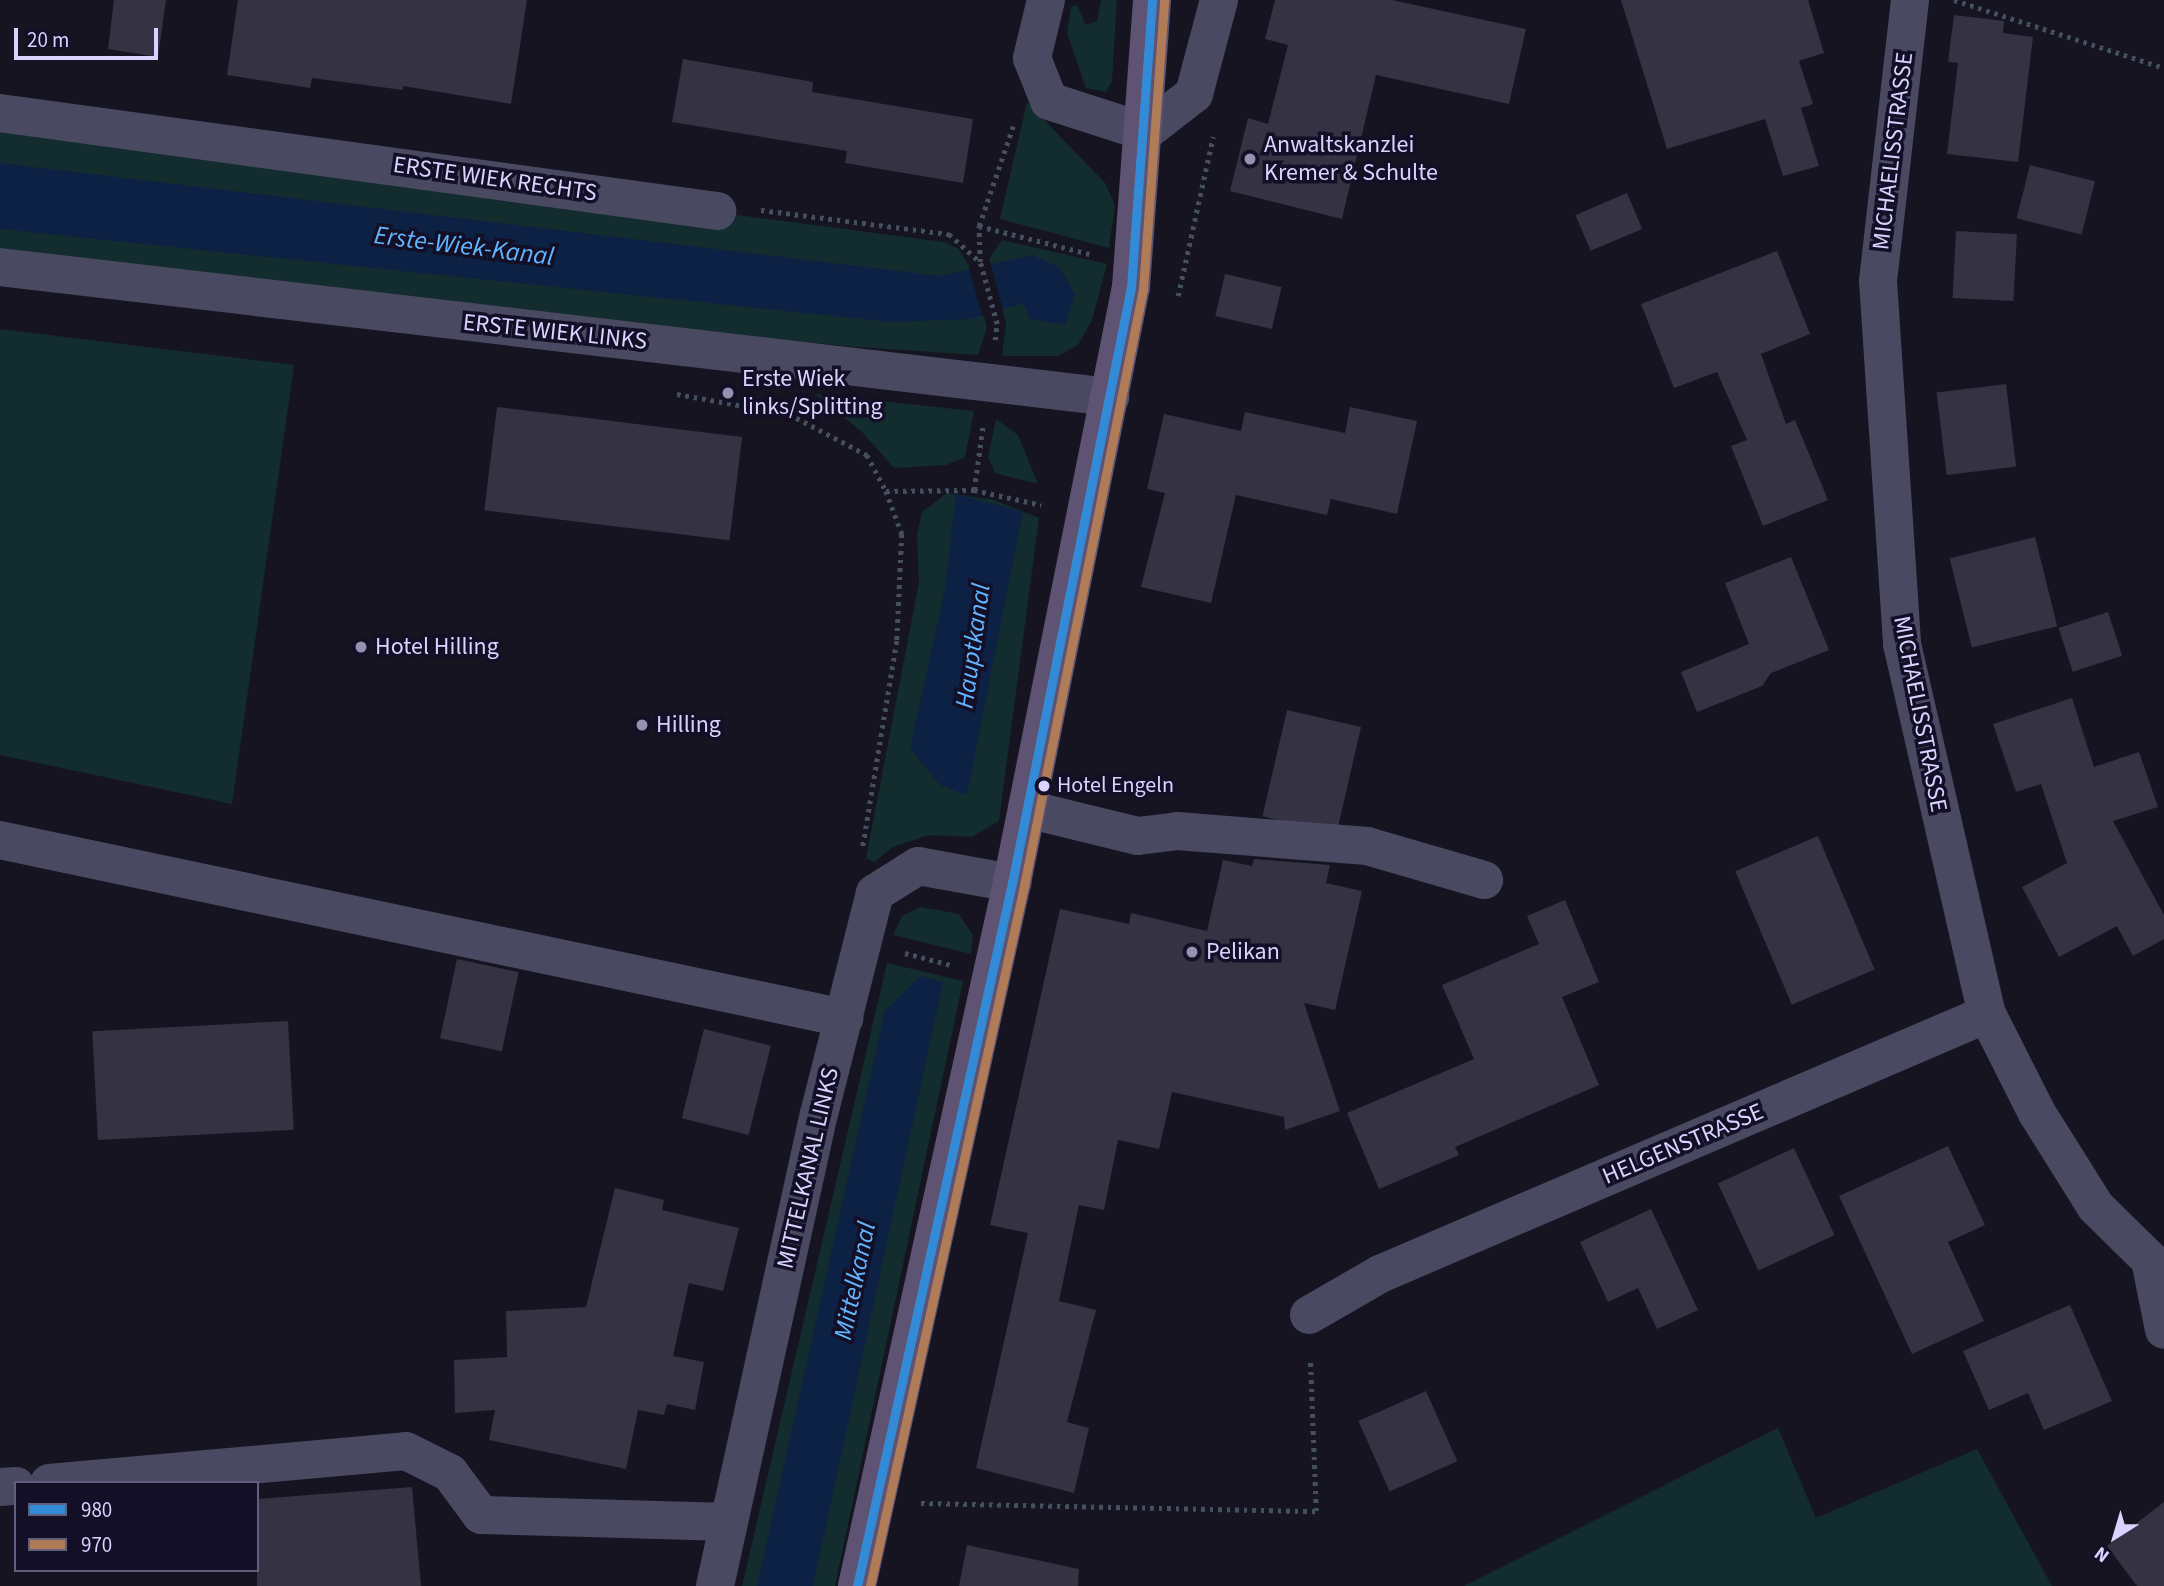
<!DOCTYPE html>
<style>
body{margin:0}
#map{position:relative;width:2164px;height:1586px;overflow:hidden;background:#161421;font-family:"Source Sans 3",sans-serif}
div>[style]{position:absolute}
.green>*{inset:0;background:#132c2d}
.water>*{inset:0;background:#0d2144}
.pier>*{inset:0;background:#161421;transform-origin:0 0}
.building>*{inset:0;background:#343243;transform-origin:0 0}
.path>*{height:4.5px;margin-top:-2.25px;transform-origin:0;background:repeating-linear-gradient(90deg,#44505f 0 3.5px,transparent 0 8.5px)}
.minor>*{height:38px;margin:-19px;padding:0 19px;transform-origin:19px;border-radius:19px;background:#4a4962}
.major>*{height:38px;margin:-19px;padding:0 19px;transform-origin:19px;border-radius:19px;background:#5e5373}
.bus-1>*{height:9px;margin:-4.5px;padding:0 4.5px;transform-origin:4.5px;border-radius:4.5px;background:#338bd7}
.bus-2>*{height:9px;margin:-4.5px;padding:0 4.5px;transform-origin:4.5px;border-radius:4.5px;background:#b07c57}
.dots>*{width:19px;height:19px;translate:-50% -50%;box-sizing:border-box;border:4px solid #130f26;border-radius:50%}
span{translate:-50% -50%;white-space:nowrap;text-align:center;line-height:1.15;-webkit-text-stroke:7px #130f26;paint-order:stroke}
.bus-label{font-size:22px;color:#d9d4ff}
.left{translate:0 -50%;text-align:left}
.poi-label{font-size:24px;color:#d9d4ff}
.street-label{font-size:24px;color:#d9d4ff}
.water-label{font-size:26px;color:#62b6ff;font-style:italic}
.legend{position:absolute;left:14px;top:1481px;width:245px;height:91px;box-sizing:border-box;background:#130f26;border:2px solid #625e7d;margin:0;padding:9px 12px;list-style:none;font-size:21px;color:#d9d4ff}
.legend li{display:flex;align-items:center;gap:14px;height:35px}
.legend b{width:35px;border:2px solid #625e7d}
.north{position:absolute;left:2080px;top:1502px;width:70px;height:70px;-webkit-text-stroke:5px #130f26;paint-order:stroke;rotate:217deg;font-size:19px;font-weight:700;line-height:28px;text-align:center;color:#d9d4ff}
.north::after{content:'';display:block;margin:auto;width:24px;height:32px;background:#d9d4ff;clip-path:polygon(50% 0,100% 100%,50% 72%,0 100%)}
.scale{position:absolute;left:14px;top:28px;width:144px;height:32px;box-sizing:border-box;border:4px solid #d9d4ff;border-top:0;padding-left:9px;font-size:21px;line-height:24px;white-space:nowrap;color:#d9d4ff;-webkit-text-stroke:5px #130f26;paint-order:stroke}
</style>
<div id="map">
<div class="green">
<i style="clip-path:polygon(1101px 0,1117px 0,1112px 81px,1106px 92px,1086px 88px,1067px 33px,1071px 7px,1077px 5px,1086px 25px,1097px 21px)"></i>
<i style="clip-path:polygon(1027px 102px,1105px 183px,1115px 205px,1109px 248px,1000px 219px)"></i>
<i style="clip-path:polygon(0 131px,698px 224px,737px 215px,944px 242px,959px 249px,969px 266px,987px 327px,978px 355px,857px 347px,614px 324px,0 250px)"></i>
<i style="clip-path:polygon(1002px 240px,1107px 264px,1092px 320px,1078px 345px,1058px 356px,1002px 356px,1006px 323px,989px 259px)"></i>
<i style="clip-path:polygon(0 329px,294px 365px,232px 804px,0 755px)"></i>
<i style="clip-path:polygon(815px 394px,974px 411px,965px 457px,946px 465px,894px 468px,862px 432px)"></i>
<i style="clip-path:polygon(996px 419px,1018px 435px,1038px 484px,995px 473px,988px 457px)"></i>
<i style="clip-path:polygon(947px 493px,994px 500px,1039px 518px,999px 821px,972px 837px,929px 835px,893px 847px,874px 862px,866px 858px,919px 582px,917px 535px,922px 512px)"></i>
<i style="clip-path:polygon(921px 907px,959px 914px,973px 935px,971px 954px,893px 935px,902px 916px)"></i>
<i style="clip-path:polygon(887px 963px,963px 981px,835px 1586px,742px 1586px)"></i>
<i style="clip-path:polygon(1778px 1428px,1816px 1518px,1977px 1449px,2052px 1586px,1464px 1586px)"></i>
</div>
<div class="water">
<i style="clip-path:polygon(0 163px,940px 276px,1032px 255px,1060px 268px,1075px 294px,1065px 325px,1030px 319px,1023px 303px,971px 319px,890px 322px,0 229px)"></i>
<i style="clip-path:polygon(956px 494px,1023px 512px,967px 795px,940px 785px,910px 748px,945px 589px)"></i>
<i style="clip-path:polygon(920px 976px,943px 982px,813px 1586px,757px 1586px,885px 1011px)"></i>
</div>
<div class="pier">
<i style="left:990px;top:261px;width:51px;height:22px;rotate:75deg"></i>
</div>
<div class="building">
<i style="clip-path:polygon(114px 0,166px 0,158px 57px,108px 49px)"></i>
<i style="clip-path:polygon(238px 0,527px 0,511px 104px,403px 86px,403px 90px,312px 78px,310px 88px,227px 75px)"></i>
<i style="clip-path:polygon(1275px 0,1392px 0,1526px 29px,1509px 104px,1376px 75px,1342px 219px,1230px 191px,1248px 118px,1268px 124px,1288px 45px,1265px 39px)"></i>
<i style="clip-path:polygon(1621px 0,1808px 0,1824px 53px,1799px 61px,1813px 104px,1801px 108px,1819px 166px,1783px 176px,1765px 119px,1667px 149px)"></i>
<i style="clip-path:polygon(1954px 15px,2004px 21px,2003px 33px,2033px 37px,2018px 162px,1947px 154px,1958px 63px,1948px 62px)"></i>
<i style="clip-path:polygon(683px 59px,813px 82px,812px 92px,973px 119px,963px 183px,845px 163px,847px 151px,672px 122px)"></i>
<i style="left:2030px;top:165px;width:67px;height:55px;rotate:14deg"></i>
<i style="left:1627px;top:193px;width:39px;height:56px;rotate:67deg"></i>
<i style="left:1956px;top:231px;width:61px;height:67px;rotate:3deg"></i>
<i style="clip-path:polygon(1777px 251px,1810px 334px,1761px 354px,1786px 424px,1795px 420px,1828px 500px,1763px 526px,1731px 446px,1747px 440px,1717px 372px,1674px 388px,1641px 304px)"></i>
<i style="left:1225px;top:274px;width:58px;height:43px;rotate:13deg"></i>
<i style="left:2006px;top:384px;width:83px;height:70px;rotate:83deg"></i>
<i style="left:497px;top:407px;width:247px;height:104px;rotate:7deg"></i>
<i style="clip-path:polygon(1350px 407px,1417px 421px,1397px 514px,1331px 499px,1327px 515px,1236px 495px,1211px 603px,1141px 587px,1165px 493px,1147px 489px,1164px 414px,1241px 431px,1245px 412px,1345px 433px)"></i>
<i style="left:2035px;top:537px;width:92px;height:88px;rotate:76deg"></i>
<i style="clip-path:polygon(1791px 557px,1829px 650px,1771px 673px,1762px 686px,1697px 712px,1681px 672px,1749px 644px,1725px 583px)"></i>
<i style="left:2108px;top:612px;width:46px;height:52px;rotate:72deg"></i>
<i style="clip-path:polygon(2072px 698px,2094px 767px,2139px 752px,2158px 807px,2113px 821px,2164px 915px,2164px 939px,2133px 956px,2117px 926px,2059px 957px,2022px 887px,2067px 863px,2041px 784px,2016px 792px,1993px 724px)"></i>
<i style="left:1287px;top:710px;width:76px;height:109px;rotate:13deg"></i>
<i style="left:1818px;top:836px;width:145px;height:90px;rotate:67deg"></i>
<i style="clip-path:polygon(1254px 859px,1330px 865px,1326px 883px,1362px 891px,1335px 1010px,1304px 1003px,1340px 1111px,1285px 1130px,1284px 1117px,1172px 1092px,1159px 1149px,1118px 1140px,1104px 1210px,1079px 1205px,1059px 1301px,1096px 1310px,1067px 1422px,1089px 1428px,1074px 1493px,976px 1468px,1028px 1233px,990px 1225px,1060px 909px,1129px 924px,1131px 913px,1207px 931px,1223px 860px,1252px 866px)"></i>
<i style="clip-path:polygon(1565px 900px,1599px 982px,1562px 997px,1599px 1085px,1455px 1147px,1459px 1155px,1379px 1189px,1347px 1113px,1474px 1059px,1442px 985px,1539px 944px,1527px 916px)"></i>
<i style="left:457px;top:959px;width:63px;height:81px;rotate:12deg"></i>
<i style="left:288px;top:1021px;width:109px;height:196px;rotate:87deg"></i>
<i style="left:704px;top:1029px;width:69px;height:92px;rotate:14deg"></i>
<i style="clip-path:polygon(1948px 1146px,1985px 1225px,1948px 1242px,1984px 1321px,1912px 1354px,1839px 1196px)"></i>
<i style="left:1794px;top:1148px;width:96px;height:84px;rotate:65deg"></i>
<i style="clip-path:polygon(615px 1188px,664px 1200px,662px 1210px,739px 1228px,723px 1291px,689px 1283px,673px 1356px,704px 1362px,695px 1410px,667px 1404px,664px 1415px,638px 1410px,626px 1469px,489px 1440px,495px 1410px,455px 1413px,454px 1360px,507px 1357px,506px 1311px,586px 1307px)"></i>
<i style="clip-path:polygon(1651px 1209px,1698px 1310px,1657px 1329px,1638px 1288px,1608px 1302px,1580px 1242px)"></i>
<i style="clip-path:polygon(2070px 1305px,2112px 1401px,2044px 1430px,2028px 1393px,1989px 1410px,1963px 1351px)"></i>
<i style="left:1426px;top:1391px;width:77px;height:74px;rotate:66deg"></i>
<i style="clip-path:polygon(412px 1487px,421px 1586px,257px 1586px,257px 1499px)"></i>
<i style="clip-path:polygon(2164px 1502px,2164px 1586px,2137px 1586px,2107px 1546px)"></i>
<i style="clip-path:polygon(967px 1545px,1079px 1569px,1078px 1586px,959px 1586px)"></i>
</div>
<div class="path">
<i style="left:1954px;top:0;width:221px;rotate:17.9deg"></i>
<i style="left:761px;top:210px;width:190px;rotate:7.3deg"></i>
<i style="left:949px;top:234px;width:40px;rotate:42deg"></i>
<i style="left:979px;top:226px;width:114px;rotate:14.2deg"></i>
<i style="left:1178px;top:296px;width:163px;rotate:-77.6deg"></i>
<i style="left:995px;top:340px;width:16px;rotate:-83deg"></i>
<i style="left:997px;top:324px;width:64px;rotate:-105.3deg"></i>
<i style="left:980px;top:262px;width:36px;rotate:-92deg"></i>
<i style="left:979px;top:226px;width:106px;rotate:-71.2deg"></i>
<i style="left:677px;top:394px;width:114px;rotate:10.1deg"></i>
<i style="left:789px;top:414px;width:88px;rotate:27.7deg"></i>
<i style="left:867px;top:455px;width:41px;rotate:62.2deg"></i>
<i style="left:886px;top:491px;width:46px;rotate:69.6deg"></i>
<i style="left:902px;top:534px;width:107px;rotate:92.7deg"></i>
<i style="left:897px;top:641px;width:208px;rotate:99.4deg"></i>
<i style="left:974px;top:490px;width:66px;rotate:-82.1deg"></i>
<i style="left:886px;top:491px;width:88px;rotate:-0.7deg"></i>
<i style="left:974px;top:490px;width:69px;rotate:12.6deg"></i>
<i style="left:905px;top:953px;width:48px;rotate:14.6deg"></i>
<i style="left:921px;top:1503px;width:395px;rotate:1.2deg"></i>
<i style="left:1316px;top:1511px;width:153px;rotate:-92.2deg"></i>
</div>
<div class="minor">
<i style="left:1046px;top:0;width:60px;rotate:103.6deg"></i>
<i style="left:1032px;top:58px;width:46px;rotate:68.4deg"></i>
<i style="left:1049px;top:101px;width:101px;rotate:17.9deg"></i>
<i style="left:1145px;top:132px;width:62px;rotate:-37.8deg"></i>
<i style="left:1194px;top:94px;width:97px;rotate:-75.1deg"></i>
<i style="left:1910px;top:0;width:283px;rotate:96.5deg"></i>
<i style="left:1878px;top:281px;width:364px;rotate:86.2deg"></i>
<i style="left:1902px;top:644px;width:380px;rotate:77.1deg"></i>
<i style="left:1987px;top:1014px;width:111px;rotate:63.2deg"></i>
<i style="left:2037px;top:1113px;width:111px;rotate:57.9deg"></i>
<i style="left:2096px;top:1207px;width:76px;rotate:44.5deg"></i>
<i style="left:2150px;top:1260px;width:71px;rotate:78.7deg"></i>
<i style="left:0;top:113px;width:724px;rotate:7.78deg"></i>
<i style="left:0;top:267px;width:1118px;rotate:6.68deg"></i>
<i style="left:1027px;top:809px;width:114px;rotate:13.7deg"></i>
<i style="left:1138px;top:836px;width:39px;rotate:-7deg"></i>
<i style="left:1177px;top:831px;width:191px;rotate:4.5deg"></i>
<i style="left:1367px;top:846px;width:122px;rotate:16.2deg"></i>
<i style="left:0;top:840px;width:863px;rotate:11.91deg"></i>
<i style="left:1309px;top:1315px;width:82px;rotate:-30deg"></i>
<i style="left:1380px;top:1274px;width:660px;rotate:-23.19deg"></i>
<i style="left:49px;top:1483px;width:358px;rotate:-5.1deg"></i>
<i style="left:406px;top:1451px;width:49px;rotate:26.6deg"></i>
<i style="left:450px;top:1473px;width:52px;rotate:53.6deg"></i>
<i style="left:481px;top:1515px;width:248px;rotate:1.6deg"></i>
<i style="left:0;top:1487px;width:16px;rotate:-4deg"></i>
<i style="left:715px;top:1586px;width:483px;rotate:-77.6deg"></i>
<i style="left:819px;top:1114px;width:228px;rotate:-75.8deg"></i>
<i style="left:875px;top:893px;width:51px;rotate:-32.1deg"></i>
<i style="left:918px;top:866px;width:96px;rotate:10.3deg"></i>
</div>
<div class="major">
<i style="left:857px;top:1586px;width:720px;rotate:-77.57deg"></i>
<i style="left:1012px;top:883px;width:608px;rotate:-78.71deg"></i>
<i style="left:1131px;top:287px;width:288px;rotate:-85.8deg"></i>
</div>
<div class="bus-1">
<i style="left:857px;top:1586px;width:720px;rotate:-77.57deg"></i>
<i style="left:1012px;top:883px;width:608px;rotate:-78.71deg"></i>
<i style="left:1131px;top:287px;width:288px;rotate:-85.8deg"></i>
</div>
<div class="bus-2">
<i style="left:870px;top:1586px;width:717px;rotate:-77.59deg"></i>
<i style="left:1024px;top:886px;width:609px;rotate:-78.73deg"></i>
<i style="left:1143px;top:289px;width:289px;rotate:-85.8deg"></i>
</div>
<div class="dots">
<i style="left:1250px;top:159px;background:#9591b1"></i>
<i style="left:728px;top:393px;background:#9591b1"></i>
<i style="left:361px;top:647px;background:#9591b1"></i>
<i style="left:642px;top:725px;background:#9591b1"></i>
<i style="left:1044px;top:786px;background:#d9d4ff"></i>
<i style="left:1192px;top:952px;background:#9591b1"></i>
</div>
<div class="bus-label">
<span class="left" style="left:1057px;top:786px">Hotel Engeln</span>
</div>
<div class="poi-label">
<span class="left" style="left:1264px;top:159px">Anwaltskanzlei<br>Kremer &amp; Schulte</span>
<span class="left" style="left:742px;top:393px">Erste Wiek<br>links/Splitting</span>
<span class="left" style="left:375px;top:647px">Hotel Hilling</span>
<span class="left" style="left:656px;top:725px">Hilling</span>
<span class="left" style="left:1206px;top:952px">Pelikan</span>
</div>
<div class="street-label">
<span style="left:1893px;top:151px;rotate:-83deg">MICHAELISSTRASSE</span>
<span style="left:495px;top:179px;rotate:8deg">ERSTE WIEK RECHTS</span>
<span style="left:555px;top:332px;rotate:6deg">ERSTE WIEK LINKS</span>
<span style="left:1920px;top:714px;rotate:79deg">MICHAELISSTRASSE</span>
<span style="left:1683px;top:1144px;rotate:-23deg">HELGENSTRASSE</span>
<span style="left:808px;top:1168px;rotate:-77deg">MITTELKANAL LINKS</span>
</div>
<div class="water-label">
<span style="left:464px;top:246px;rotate:7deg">Erste-Wiek-Kanal</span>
<span style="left:973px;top:646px;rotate:-82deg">Hauptkanal</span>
<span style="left:855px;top:1281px;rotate:-78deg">Mittelkanal</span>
</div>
<ul class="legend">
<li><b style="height:9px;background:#338bd7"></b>980</li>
<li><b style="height:9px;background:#b07c57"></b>970</li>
</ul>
<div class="north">N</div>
<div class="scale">20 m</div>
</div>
